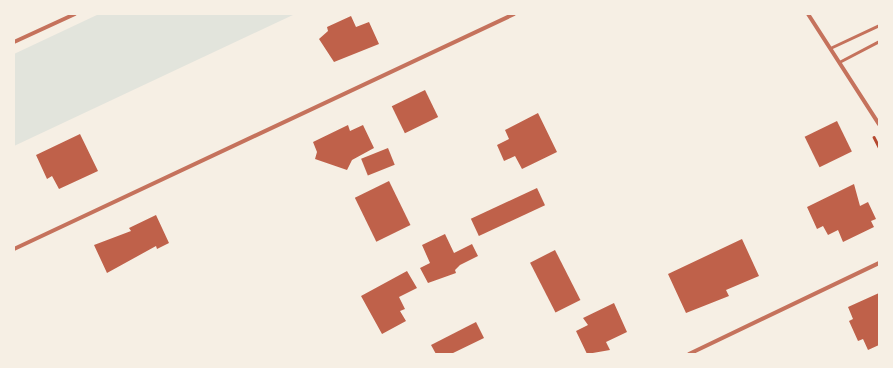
<!DOCTYPE html>
<style>
body{margin:0}
#map{position:relative;width:893px;height:368px;overflow:hidden;background:#f6efe4;font-family:"DejaVu Sans",sans-serif}
div>[style]{position:absolute}
.green>*{inset:0;background:#e2e4dc}
.building>*{inset:0;background:#bf614a;transform-origin:0 0}
.path>*{height:2.5px;margin:-1.25px;padding:0 1.25px;transform-origin:1.25px;border-radius:1.25px;background:#b5482f}
.service>*{height:3px;margin:-1.5px;padding:0 1.5px;transform-origin:1.5px;border-radius:1.5px;background:#c5725c}
.minor>*{height:4px;margin:-2px;padding:0 2px;transform-origin:2px;border-radius:2px;background:#c5725c}
span{translate:-50% -50%;white-space:nowrap;text-align:center;line-height:1.15;-webkit-text-stroke:4px #f6efe4;paint-order:stroke}
.frame{position:absolute;inset:0;border:15px solid #f6efe4;pointer-events:none}
</style>
<div id="map">
<div class="green">
<i style="clip-path:polygon(99px 14px,295px 14px,14px 146px,14px 54px)"></i>
</div>
<div class="building">
<i style="clip-path:polygon(351px 16px,356px 27px,369px 22px,379px 44px,334px 62px,319px 39px,328px 31px,327px 27px)"></i>
<i style="left:425px;top:90px;width:30px;height:37px;rotate:64deg"></i>
<i style="clip-path:polygon(538px 113px,557px 152px,522px 169px,515px 156px,504px 161px,497px 145px,509px 139px,505px 130px)"></i>
<i style="left:837px;top:121px;width:34px;height:36px;rotate:64deg"></i>
<i style="clip-path:polygon(348px 125px,350px 131px,363px 125px,374px 148px,352px 160px,347px 170px,315px 159px,317px 152px,313px 142px)"></i>
<i style="clip-path:polygon(80px 134px,98px 171px,59px 189px,52px 176px,47px 179px,36px 155px)"></i>
<i style="left:388px;top:148px;width:18px;height:29px;rotate:68deg"></i>
<i style="left:389px;top:181px;width:49px;height:38px;rotate:64deg"></i>
<i style="clip-path:polygon(854px 184px,860px 206px,868px 202px,876px 219px,871px 221px,874px 227px,843px 242px,838px 230px,828px 235px,823px 226px,817px 229px,807px 207px)"></i>
<i style="left:537px;top:188px;width:19px;height:73px;rotate:65deg"></i>
<i style="clip-path:polygon(156px 215px,169px 243px,157px 249px,156px 246px,107px 273px,94px 245px,131px 231px,129px 228px)"></i>
<i style="clip-path:polygon(445px 234px,454px 253px,472px 244px,478px 256px,460px 265px,455px 270px,456px 273px,428px 283px,420px 268px,430px 263px,422px 245px)"></i>
<i style="clip-path:polygon(742px 239px,759px 276px,726px 290px,729px 296px,686px 313px,668px 274px)"></i>
<i style="left:555px;top:250px;width:56px;height:28px;rotate:63deg"></i>
<i style="clip-path:polygon(407px 271px,417px 288px,399px 297px,405px 309px,400px 311px,406px 321px,382px 334px,361px 296px)"></i>
<i style="clip-path:polygon(879px 293px,879px 345px,868px 350px,863px 339px,858px 341px,849px 321px,853px 319px,848px 307px)"></i>
<i style="clip-path:polygon(614px 303px,627px 332px,606px 342px,610px 350px,587px 354px,576px 331px,588px 325px,583px 318px)"></i>
<i style="clip-path:polygon(476px 322px,484px 338px,451px 354px,436px 354px,431px 345px)"></i>
</div>
<div class="path">
<i style="left:874px;top:137px;width:11px;rotate:63deg"></i>
</div>
<div class="service">
<i style="left:830px;top:48px;width:54px;rotate:-25.1deg"></i>
<i style="left:839px;top:62px;width:45px;rotate:-27.7deg"></i>
</div>
<div class="minor">
<i style="left:808px;top:14px;width:131px;rotate:57.2deg"></i>
<i style="left:14px;top:42px;width:67px;rotate:-24.7deg"></i>
<i style="left:14px;top:249px;width:552px;rotate:-25.17deg"></i>
<i style="left:689px;top:354px;width:211px;rotate:-25.6deg"></i>
</div>
<div class="frame"></div>
</div>
